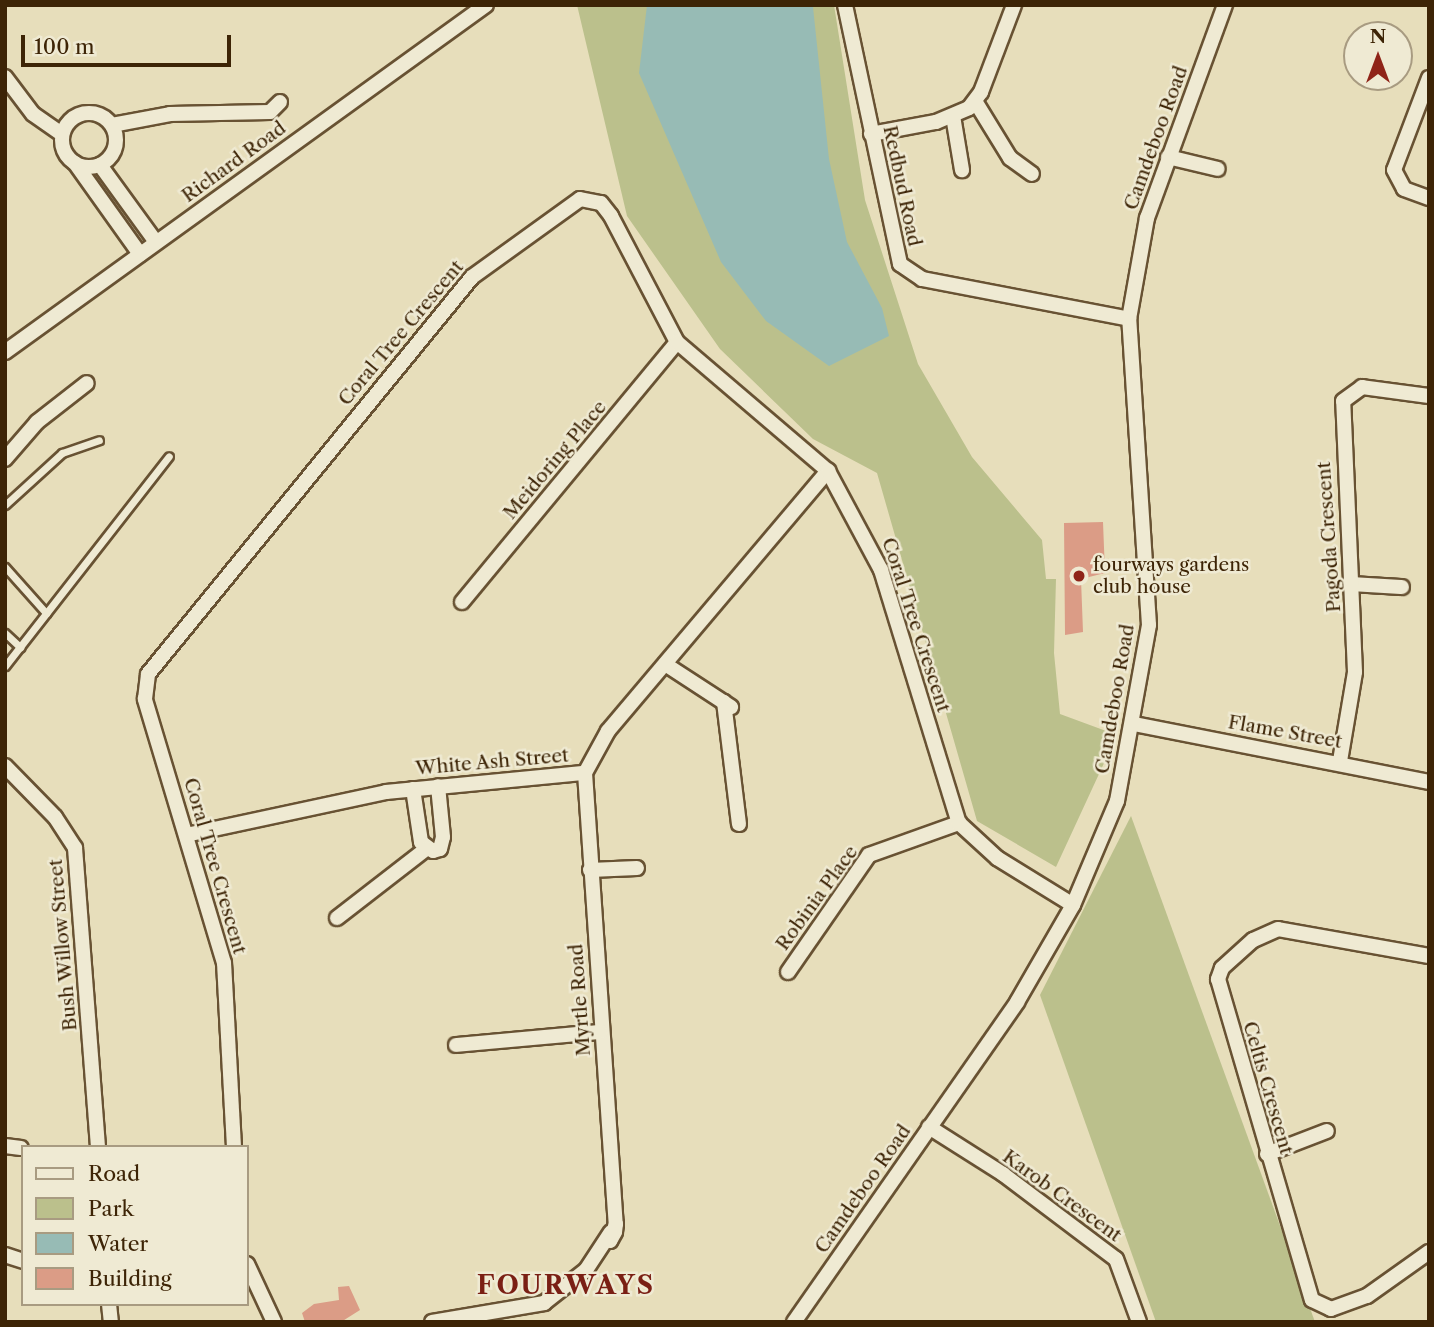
<!DOCTYPE html>
<style>
body{margin:0}
#map{position:relative;width:1434px;height:1327px;overflow:hidden;background:#e7debb;font-family:"Libre Caslon Text",serif}
div>[style]{position:absolute}
.green>*{inset:0;background:#bbc08c}
.water>*{inset:0;background:#97bbb5}
.building>*{inset:0;background:#db9c86}
.roads{filter:drop-shadow(2px 0 #685233) drop-shadow(-2px 0 #685233) drop-shadow(0 2px #685233) drop-shadow(0 -2px #685233)}
.service>*{height:7px;margin:-3.5px;padding:0 3.5px;transform-origin:3.5px;border-radius:3.5px;background:#efead3}
.minor>*{height:14px;margin:-7px;padding:0 7px;transform-origin:7px;border-radius:7px;background:#efead3}
.minor>.ring{margin:-7px;padding:0;box-sizing:content-box;background:none;border:14px solid #efead3;border-radius:50%}
.dots>*{width:19px;height:19px;translate:-50% -50%;box-sizing:border-box;border:4px solid #efead3;border-radius:50%}
span{translate:-50% -50%;white-space:nowrap;text-align:center;line-height:1.15;-webkit-text-stroke:5px #efead3;paint-order:stroke}
.street-label{font-size:19px;color:#3d2406}
.poi-label{font-size:19px;color:#3d2406}
.left{translate:0 -50%;text-align:left}
.district-label{font-size:26px;color:#7a1f14;font-weight:700;letter-spacing:2px}
.frame{position:absolute;inset:0;border:7px solid #3d2406;pointer-events:none}
.legend{position:absolute;left:21px;top:1145px;width:228px;height:161px;box-sizing:border-box;background:#efead3;border:2px solid #a89b81;margin:0;padding:9px 12px;list-style:none;font-size:21px;color:#3d2406}
.legend li{display:flex;align-items:center;gap:14px;height:35px}
.legend b{width:35px;border:2px solid #a89b81}
.north{position:absolute;left:1343px;top:21px;width:70px;height:70px;box-sizing:border-box;background:#efead3;border:2px solid #a89b81;border-radius:50%;rotate:0deg;font-size:19px;font-weight:700;line-height:28px;text-align:center;color:#3d2406}
.north::after{content:'';display:block;margin:auto;width:24px;height:32px;background:#8f2418;clip-path:polygon(50% 0,100% 100%,50% 72%,0 100%)}
.scale{position:absolute;left:21px;top:35px;width:210px;height:32px;box-sizing:border-box;border:4px solid #3d2406;border-top:0;padding-left:9px;font-size:21px;line-height:24px;white-space:nowrap;color:#3d2406;-webkit-text-stroke:5px #efead3;paint-order:stroke}
</style>
<div id="map">
<div class="green">
<i style="clip-path:polygon(577px 5px,834px 5px,865px 200px,918px 364px,972px 457px,1042px 540px,1046px 579px,1056px 579px,1054px 653px,1060px 714px,1117px 735px,1056px 867px,977px 821px,877px 473px,813px 439px,720px 349px,627px 216px)"></i>
<i style="clip-path:polygon(1131px 816px,1315px 1322px,1156px 1322px,1040px 995px)"></i>
</div>
<div class="water">
<i style="clip-path:polygon(647px 5px,813px 7px,829px 159px,847px 242px,882px 308px,889px 336px,829px 366px,766px 321px,721px 262px,639px 73px)"></i>
</div>
<div class="building">
<i style="clip-path:polygon(1103px 522px,1105px 573px,1081px 579px,1083px 632px,1065px 635px,1064px 523px)"></i>
<i style="clip-path:polygon(349px 1286px,360px 1310px,341px 1322px,305px 1322px,302px 1313px,314px 1304px,339px 1300px,338px 1287px)"></i>
</div>
<div class="roads">
<div class="service">
<i style="left:5px;top:505px;width:77px;rotate:-42.4deg"></i>
<i style="left:62px;top:453px;width:39px;rotate:-19deg"></i>
<i style="left:5px;top:567px;width:62px;rotate:48.3deg"></i>
<i style="left:5px;top:633px;width:21px;rotate:43deg"></i>
<i style="left:5px;top:666px;width:266px;rotate:-52deg"></i>
</div>
<div class="minor">
<i style="left:845px;top:5px;width:265px;rotate:78deg"></i>
<i style="left:900px;top:264px;width:27px;rotate:34deg"></i>
<i style="left:922px;top:279px;width:211px;rotate:10.9deg"></i>
<i style="left:5px;top:77px;width:46px;rotate:52.9deg"></i>
<i style="left:33px;top:114px;width:35px;rotate:35deg"></i>
<i style="left:1429px;top:78px;width:98px;rotate:110.8deg"></i>
<i style="left:1394px;top:170px;width:21px;rotate:62deg"></i>
<i style="left:1404px;top:189px;width:27px;rotate:20deg"></i>
<i style="left:975px;top:101px;width:67px;rotate:58.4deg"></i>
<i style="left:1010px;top:158px;width:27px;rotate:36deg"></i>
<i class="ring" style="left:62px;top:113px;width:40px;height:40px"></i>
<i style="left:953px;top:116px;width:55px;rotate:80.5deg"></i>
<i style="left:112px;top:125px;width:59px;rotate:-10.7deg"></i>
<i style="left:170px;top:114px;width:100px;rotate:-1.1deg"></i>
<i style="left:270px;top:112px;width:14px;rotate:-45deg"></i>
<i style="left:871px;top:134px;width:66px;rotate:-10.5deg"></i>
<i style="left:936px;top:122px;width:36px;rotate:-23deg"></i>
<i style="left:969px;top:108px;width:20px;rotate:-53deg"></i>
<i style="left:981px;top:92px;width:93px;rotate:-69.2deg"></i>
<i style="left:1168px;top:157px;width:51px;rotate:13.5deg"></i>
<i style="left:75px;top:163px;width:112px;rotate:54.5deg"></i>
<i style="left:100px;top:165px;width:95px;rotate:54deg"></i>
<i style="left:5px;top:352px;width:593px;rotate:-35.81deg"></i>
<i style="left:5px;top:459px;width:49px;rotate:-49.1deg"></i>
<i style="left:37px;top:422px;width:63px;rotate:-38deg"></i>
<i style="left:1350px;top:584px;width:52px;rotate:3.3deg"></i>
<i style="left:462px;top:602px;width:337px;rotate:-50.4deg"></i>
<i style="left:665px;top:664px;width:79px;rotate:33.1deg"></i>
<i style="left:724px;top:702px;width:123px;rotate:83deg"></i>
<i style="left:1134px;top:724px;width:301px;rotate:11.1deg"></i>
<i style="left:1340px;top:761px;width:90px;rotate:-80.4deg"></i>
<i style="left:1355px;top:672px;width:271px;rotate:-92.5deg"></i>
<i style="left:1343px;top:401px;width:24px;rotate:-36deg"></i>
<i style="left:1362px;top:387px;width:68px;rotate:7.7deg"></i>
<i style="left:5px;top:766px;width:71px;rotate:45.6deg"></i>
<i style="left:55px;top:817px;width:37px;rotate:57deg"></i>
<i style="left:75px;top:848px;width:300px;rotate:85.6deg"></i>
<i style="left:585px;top:773px;width:452px;rotate:86.1deg"></i>
<i style="left:616px;top:1224px;width:8px;rotate:97deg"></i>
<i style="left:615px;top:1232px;width:10px;rotate:119deg"></i>
<i style="left:610px;top:1241px;width:18px;rotate:-71deg"></i>
<i style="left:413px;top:789px;width:54px;rotate:81.4deg"></i>
<i style="left:421px;top:842px;width:15px;rotate:37deg"></i>
<i style="left:433px;top:851px;width:7px;rotate:-16deg"></i>
<i style="left:440px;top:849px;width:12px;rotate:-76deg"></i>
<i style="left:443px;top:837px;width:51px;rotate:-95.6deg"></i>
<i style="left:186px;top:835px;width:205px;rotate:-12.1deg"></i>
<i style="left:386px;top:792px;width:200px;rotate:-5.5deg"></i>
<i style="left:585px;top:773px;width:48px;rotate:-61.3deg"></i>
<i style="left:608px;top:731px;width:341px;rotate:-49.8deg"></i>
<i style="left:590px;top:870px;width:47px;rotate:-2.4deg"></i>
<i style="left:337px;top:918px;width:113px;rotate:-37.8deg"></i>
<i style="left:1429px;top:956px;width:153px;rotate:-169.9deg"></i>
<i style="left:1278px;top:929px;width:27px;rotate:156deg"></i>
<i style="left:1253px;top:940px;width:42px;rotate:137.9deg"></i>
<i style="left:1222px;top:968px;width:12px;rotate:110deg"></i>
<i style="left:1218px;top:979px;width:334px;rotate:73.7deg"></i>
<i style="left:1312px;top:1300px;width:21px;rotate:25deg"></i>
<i style="left:1331px;top:1309px;width:38px;rotate:-20deg"></i>
<i style="left:1367px;top:1296px;width:76px;rotate:-35.4deg"></i>
<i style="left:788px;top:972px;width:142px;rotate:-55.3deg"></i>
<i style="left:869px;top:855px;width:96px;rotate:-19.6deg"></i>
<i style="left:456px;top:1045px;width:145px;rotate:-5.2deg"></i>
<i style="left:929px;top:1127px;width:88px;rotate:32.4deg"></i>
<i style="left:1003px;top:1174px;width:141px;rotate:37deg"></i>
<i style="left:1116px;top:1259px;width:67px;rotate:69.9deg"></i>
<i style="left:5px;top:1146px;width:16px;rotate:7deg"></i>
<i style="left:234px;top:1147px;width:184px;rotate:-93.1deg"></i>
<i style="left:224px;top:963px;width:276px;rotate:-106.7deg"></i>
<i style="left:145px;top:699px;width:25px;rotate:-83deg"></i>
<i style="left:148px;top:674px;width:512px;rotate:-50.78deg"></i>
<i style="left:472px;top:277px;width:133px;rotate:-35.8deg"></i>
<i style="left:580px;top:199px;width:21px;rotate:11deg"></i>
<i style="left:601px;top:203px;width:16px;rotate:52deg"></i>
<i style="left:611px;top:216px;width:142px;rotate:62.4deg"></i>
<i style="left:677px;top:342px;width:199px;rotate:40.5deg"></i>
<i style="left:828px;top:471px;width:112px;rotate:61.8deg"></i>
<i style="left:881px;top:570px;width:265px;rotate:72.9deg"></i>
<i style="left:959px;top:823px;width:52px;rotate:42.6deg"></i>
<i style="left:997px;top:858px;width:89px;rotate:31.7deg"></i>
<i style="left:1267px;top:1154px;width:64px;rotate:-21deg"></i>
<i style="left:5px;top:1255px;width:19px;rotate:18deg"></i>
<i style="left:247px;top:1264px;width:64px;rotate:65deg"></i>
<i style="left:109px;top:1304px;width:18px;rotate:84deg"></i>
<i style="left:432px;top:1322px;width:114px;rotate:-9.6deg"></i>
<i style="left:544px;top:1303px;width:53px;rotate:-38.2deg"></i>
<i style="left:586px;top:1270px;width:45px;rotate:-56.7deg"></i>
<i style="left:794px;top:1322px;width:390px;rotate:-55.1deg"></i>
<i style="left:1017px;top:1002px;width:112px;rotate:-60deg"></i>
<i style="left:1073px;top:905px;width:113px;rotate:-67.1deg"></i>
<i style="left:1117px;top:801px;width:179px;rotate:-79.7deg"></i>
<i style="left:1149px;top:625px;width:307px;rotate:-93.7deg"></i>
<i style="left:1129px;top:319px;width:103px;rotate:-79.9deg"></i>
<i style="left:1147px;top:218px;width:227px;rotate:-69.9deg"></i>
</div>
</div>
<div class="dots">
<i style="left:1079px;top:576px;background:#8f2418"></i>
</div>
<div class="street-label">
<span style="left:1156px;top:138px;rotate:-70deg">Camdeboo Road</span>
<span style="left:234px;top:162px;rotate:-36deg">Richard Road</span>
<span style="left:902px;top:186px;rotate:78deg">Redbud Road</span>
<span style="left:401px;top:333px;rotate:-50deg">Coral Tree Crescent</span>
<span style="left:555px;top:460px;rotate:-50deg">Meidoring Place</span>
<span style="left:1329px;top:537px;rotate:-94deg">Pagoda Crescent</span>
<span style="left:916px;top:625px;rotate:72deg">Coral Tree Crescent</span>
<span style="left:1115px;top:699px;rotate:-80deg">Camdeboo Road</span>
<span style="left:1285px;top:732px;rotate:10deg">Flame Street</span>
<span style="left:492px;top:762px;rotate:-5deg">White Ash Street</span>
<span style="left:215px;top:866px;rotate:74deg">Coral Tree Crescent</span>
<span style="left:817px;top:898px;rotate:-54deg">Robinia Place</span>
<span style="left:63px;top:945px;rotate:-95deg">Bush Willow Street</span>
<span style="left:580px;top:1000px;rotate:-94deg">Myrtle Road</span>
<span style="left:1268px;top:1088px;rotate:74deg">Celtis Crescent</span>
<span style="left:863px;top:1189px;rotate:-55deg">Camdeboo Road</span>
<span style="left:1062px;top:1196px;rotate:36deg">Karob Crescent</span>
</div>
<div class="poi-label">
<span class="left" style="left:1093px;top:576px">fourways gardens<br>club house</span>
</div>
<div class="district-label">
<span style="left:566px;top:1286px">FOURWAYS</span>
</div>
<div class="frame"></div>
<ul class="legend">
<li><b style="height:9px;background:#efead3"></b>Road</li>
<li><b style="height:19px;background:#bbc08c"></b>Park</li>
<li><b style="height:19px;background:#97bbb5"></b>Water</li>
<li><b style="height:19px;background:#db9c86"></b>Building</li>
</ul>
<div class="north">N</div>
<div class="scale">100 m</div>
</div>
